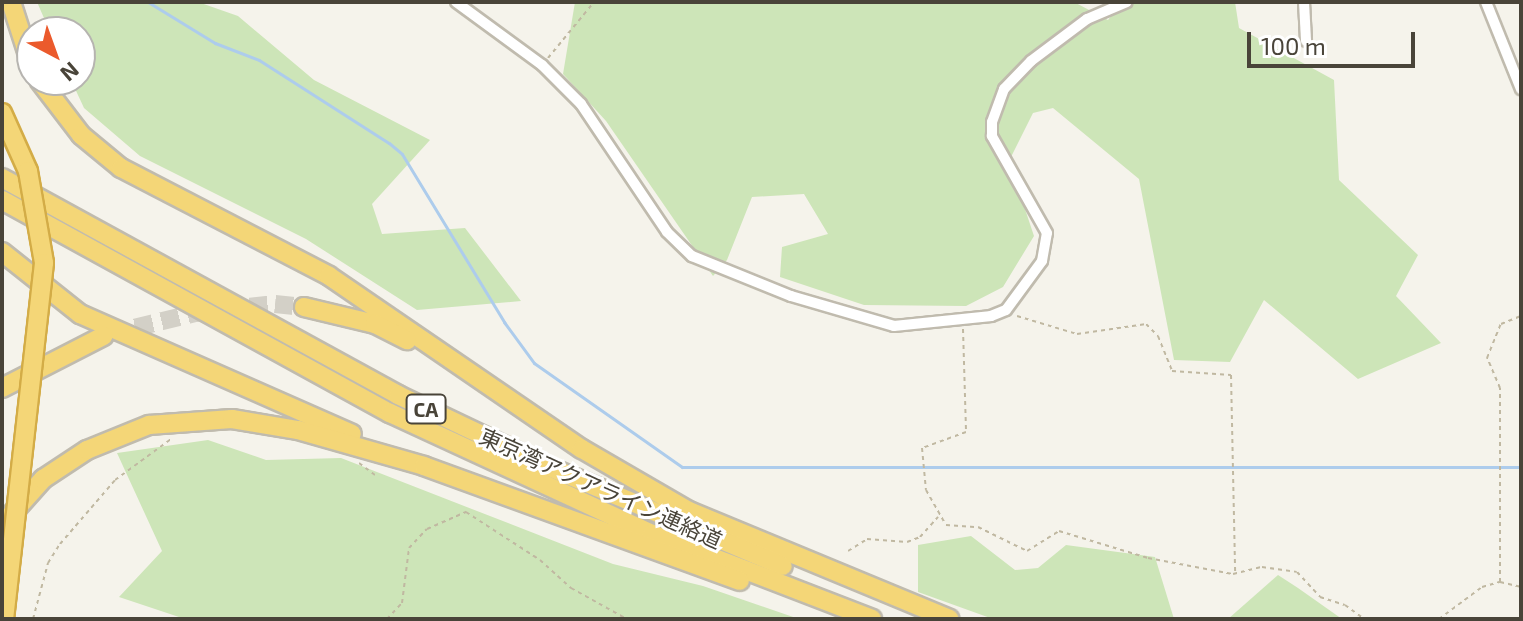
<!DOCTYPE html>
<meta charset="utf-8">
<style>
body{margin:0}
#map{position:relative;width:1523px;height:621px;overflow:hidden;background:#f5f3eb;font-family:"Exo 2","Noto Sans JP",sans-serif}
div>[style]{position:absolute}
.green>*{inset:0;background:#cde5b8}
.stream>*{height:3px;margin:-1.5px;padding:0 1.5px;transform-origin:1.5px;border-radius:1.5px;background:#adccec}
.highway-tunnel>*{height:18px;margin-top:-9px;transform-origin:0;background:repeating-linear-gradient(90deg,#d3d0c7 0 18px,transparent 0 27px)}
.path>*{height:2px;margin-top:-1px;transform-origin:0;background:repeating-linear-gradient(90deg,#c0b8a1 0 4px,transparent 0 8px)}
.roads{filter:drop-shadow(2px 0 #c0bbae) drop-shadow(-2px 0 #c0bbae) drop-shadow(0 2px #c0bbae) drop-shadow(0 -2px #c0bbae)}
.street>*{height:10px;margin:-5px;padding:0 5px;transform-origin:5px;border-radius:5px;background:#fff}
.highway>*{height:18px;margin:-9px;padding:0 9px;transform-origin:9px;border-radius:9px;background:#f4d677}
.bridges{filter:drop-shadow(2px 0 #d3ac47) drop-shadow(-2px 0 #d3ac47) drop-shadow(0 2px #d3ac47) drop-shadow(0 -2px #d3ac47)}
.highway-bridge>*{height:18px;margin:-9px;padding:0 9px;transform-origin:9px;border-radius:9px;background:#f4d677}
span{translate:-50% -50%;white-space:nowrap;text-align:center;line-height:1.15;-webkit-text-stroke:6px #fff;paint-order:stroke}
.shield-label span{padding:2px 6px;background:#fff;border:2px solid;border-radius:6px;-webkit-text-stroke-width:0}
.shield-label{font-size:20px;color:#494439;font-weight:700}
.street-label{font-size:22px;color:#494439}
.frame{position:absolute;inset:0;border:4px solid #494439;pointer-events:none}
.north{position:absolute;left:16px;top:16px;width:80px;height:80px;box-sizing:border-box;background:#fff;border:2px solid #b6b4b0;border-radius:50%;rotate:139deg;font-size:22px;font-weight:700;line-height:32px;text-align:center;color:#494439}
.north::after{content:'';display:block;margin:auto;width:28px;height:36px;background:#eb5a2c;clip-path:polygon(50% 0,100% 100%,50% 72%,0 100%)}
.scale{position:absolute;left:1247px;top:32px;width:168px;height:36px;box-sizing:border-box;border:4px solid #494439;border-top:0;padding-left:10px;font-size:24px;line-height:28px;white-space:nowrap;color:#494439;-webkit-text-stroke:6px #fff;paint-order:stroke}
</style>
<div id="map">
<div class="green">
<i style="clip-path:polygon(37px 2px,198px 2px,238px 16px,314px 80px,430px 140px,372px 204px,382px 234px,465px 228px,521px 301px,417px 310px,306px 239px,140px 156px,84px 108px,71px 80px,80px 80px,80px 32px,50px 32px)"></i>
<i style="clip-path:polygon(575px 2px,1074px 2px,1108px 20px,1122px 2px,1235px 2px,1239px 28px,1334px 80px,1339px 180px,1418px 255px,1396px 296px,1441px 343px,1358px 379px,1264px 300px,1230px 362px,1174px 360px,1139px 179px,1053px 108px,1033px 113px,1009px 161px,1034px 236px,1003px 287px,966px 306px,864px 305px,780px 277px,782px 247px,828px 234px,804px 194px,752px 197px,727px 260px,713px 276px,606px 121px,563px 74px)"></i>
<i style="clip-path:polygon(208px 440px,266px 460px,341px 458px,613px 564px,703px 586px,799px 619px,185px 619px,119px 597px,162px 551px,117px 453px)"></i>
<i style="clip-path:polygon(971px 536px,1015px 570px,1038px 568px,1066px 545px,1155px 557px,1174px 619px,993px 619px,918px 592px,918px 545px)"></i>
<i style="clip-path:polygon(1278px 575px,1298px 588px,1342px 619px,1228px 619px)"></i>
</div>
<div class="stream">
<i style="left:148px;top:2px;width:79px;rotate:31.5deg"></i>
<i style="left:215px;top:43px;width:47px;rotate:21.1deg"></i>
<i style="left:259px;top:60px;width:154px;rotate:32.6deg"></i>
<i style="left:389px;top:143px;width:17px;rotate:40deg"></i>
<i style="left:402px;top:154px;width:197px;rotate:58.7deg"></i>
<i style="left:504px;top:322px;width:51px;rotate:53.8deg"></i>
<i style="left:534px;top:363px;width:181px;rotate:35.1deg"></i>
<i style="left:682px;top:467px;width:839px"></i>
</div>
<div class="highway-tunnel">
<i style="left:109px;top:334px;width:89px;rotate:-13.6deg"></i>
<i style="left:196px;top:313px;width:80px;rotate:-6.5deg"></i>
<i style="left:275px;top:304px;width:29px;rotate:6deg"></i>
</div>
<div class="path">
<i style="left:548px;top:58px;width:72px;rotate:-50.6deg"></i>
<i style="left:1017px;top:316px;width:63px;rotate:16.7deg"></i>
<i style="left:1077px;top:334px;width:70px;rotate:-8.2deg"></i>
<i style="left:1146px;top:324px;width:17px;rotate:45deg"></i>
<i style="left:1158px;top:336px;width:38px;rotate:68deg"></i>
<i style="left:1172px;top:371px;width:59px;rotate:3.9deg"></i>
<i style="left:1231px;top:375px;width:198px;rotate:88.8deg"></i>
<i style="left:963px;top:329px;width:103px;rotate:88.3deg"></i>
<i style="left:966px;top:432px;width:47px;rotate:160deg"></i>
<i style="left:922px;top:448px;width:42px;rotate:84.6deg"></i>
<i style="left:926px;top:490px;width:40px;rotate:60.3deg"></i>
<i style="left:946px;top:525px;width:32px;rotate:4deg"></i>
<i style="left:978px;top:527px;width:55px;rotate:26.1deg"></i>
<i style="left:1027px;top:551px;width:38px;rotate:-32deg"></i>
<i style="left:1059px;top:531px;width:93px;rotate:16.9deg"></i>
<i style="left:1148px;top:558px;width:86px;rotate:10.7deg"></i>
<i style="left:1233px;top:574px;width:30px;rotate:-14deg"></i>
<i style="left:1262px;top:567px;width:35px;rotate:8deg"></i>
<i style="left:1297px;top:572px;width:34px;rotate:47deg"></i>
<i style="left:1320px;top:597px;width:26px;rotate:18deg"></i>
<i style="left:1345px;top:605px;width:24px;rotate:36deg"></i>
<i style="left:359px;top:463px;width:20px;rotate:37deg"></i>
<i style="left:848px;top:551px;width:22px;rotate:-32deg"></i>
<i style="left:867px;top:539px;width:40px;rotate:4.3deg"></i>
<i style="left:907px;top:542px;width:14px;rotate:-21deg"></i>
<i style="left:920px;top:537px;width:27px;rotate:-48deg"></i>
<i style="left:1500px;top:582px;width:194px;rotate:-90deg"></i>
<i style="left:1500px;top:388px;width:33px;rotate:-113deg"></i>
<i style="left:1487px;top:358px;width:37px;rotate:-68deg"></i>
<i style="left:1501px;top:324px;width:22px;rotate:-22deg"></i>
<i style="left:33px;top:619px;width:58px;rotate:-75deg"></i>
<i style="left:48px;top:563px;width:22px;rotate:-58deg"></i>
<i style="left:60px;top:544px;width:84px;rotate:-49.3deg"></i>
<i style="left:115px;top:480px;width:69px;rotate:-36.2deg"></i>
<i style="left:387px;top:619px;width:22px;rotate:-47deg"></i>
<i style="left:402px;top:603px;width:55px;rotate:-82.7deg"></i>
<i style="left:409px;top:548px;width:26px;rotate:-47deg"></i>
<i style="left:427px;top:529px;width:43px;rotate:-23.6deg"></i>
<i style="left:466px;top:512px;width:88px;rotate:33deg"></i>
<i style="left:540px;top:560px;width:42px;rotate:42.1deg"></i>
<i style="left:571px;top:588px;width:64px;rotate:29deg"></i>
<i style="left:1439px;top:619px;width:54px;rotate:-36.7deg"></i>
<i style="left:1482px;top:587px;width:19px;rotate:-16deg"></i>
<i style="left:1500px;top:582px;width:22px;rotate:13deg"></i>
</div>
<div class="roads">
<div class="street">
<i style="left:456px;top:2px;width:107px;rotate:36.2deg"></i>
<i style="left:542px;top:65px;width:55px;rotate:45deg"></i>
<i style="left:581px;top:104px;width:154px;rotate:56.1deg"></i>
<i style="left:667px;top:232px;width:35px;rotate:44deg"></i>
<i style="left:692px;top:256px;width:107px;rotate:22deg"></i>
<i style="left:791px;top:296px;width:107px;rotate:16.2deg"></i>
<i style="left:894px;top:326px;width:98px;rotate:-5.9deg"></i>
<i style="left:991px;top:316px;width:16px;rotate:-22deg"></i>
<i style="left:1006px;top:310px;width:61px;rotate:-53.7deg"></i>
<i style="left:1042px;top:261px;width:28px;rotate:-80deg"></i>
<i style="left:1047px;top:233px;width:112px;rotate:-119.6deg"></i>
<i style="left:992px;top:136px;width:14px;rotate:-90deg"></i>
<i style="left:992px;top:122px;width:35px;rotate:-70deg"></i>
<i style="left:1004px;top:89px;width:39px;rotate:-46deg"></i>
<i style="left:1031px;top:61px;width:70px;rotate:-36.9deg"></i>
<i style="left:1087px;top:19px;width:43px;rotate:-23deg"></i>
<i style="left:1304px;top:2px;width:39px;rotate:87deg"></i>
<i style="left:1486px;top:2px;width:94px;rotate:68.1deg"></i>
</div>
<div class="highway">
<i style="left:11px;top:2px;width:68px;rotate:72.1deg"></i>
<i style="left:39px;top:80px;width:69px;rotate:52.6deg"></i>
<i style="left:81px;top:135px;width:52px;rotate:39.5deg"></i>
<i style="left:121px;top:168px;width:234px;rotate:27.4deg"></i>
<i style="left:329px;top:276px;width:306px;rotate:34.4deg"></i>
<i style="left:582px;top:449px;width:124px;rotate:30.1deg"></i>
<i style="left:689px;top:511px;width:282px;rotate:22.5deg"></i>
<i style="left:2px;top:178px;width:452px;rotate:28.7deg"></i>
<i style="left:398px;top:395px;width:165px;rotate:25.5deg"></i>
<i style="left:547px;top:466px;width:256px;rotate:23deg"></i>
<i style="left:2px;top:200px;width:443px;rotate:28.8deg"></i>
<i style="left:390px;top:413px;width:289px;rotate:24.8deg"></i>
<i style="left:652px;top:534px;width:236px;rotate:21.1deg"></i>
<i style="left:2px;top:252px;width:100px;rotate:38.5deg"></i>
<i style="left:80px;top:314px;width:297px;rotate:23.8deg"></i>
<i style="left:304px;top:307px;width:73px;rotate:13.5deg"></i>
<i style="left:375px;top:324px;width:36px;rotate:27deg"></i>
<i style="left:2px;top:388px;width:114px;rotate:-27.2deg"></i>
<i style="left:2px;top:525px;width:62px;rotate:-48.3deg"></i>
<i style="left:43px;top:479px;width:53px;rotate:-33.4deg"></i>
<i style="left:87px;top:450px;width:67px;rotate:-22deg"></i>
<i style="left:149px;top:425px;width:83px;rotate:-4.1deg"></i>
<i style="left:232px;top:419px;width:67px;rotate:9.5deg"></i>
<i style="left:298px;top:430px;width:131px;rotate:15.9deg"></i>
<i style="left:424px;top:466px;width:336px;rotate:20deg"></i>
</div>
</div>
<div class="bridges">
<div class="highway-bridge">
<i style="left:2px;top:113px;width:64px;rotate:65.9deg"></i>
<i style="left:28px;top:171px;width:93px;rotate:80.1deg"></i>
<i style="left:44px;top:263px;width:358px;rotate:96.4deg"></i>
</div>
</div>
<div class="shield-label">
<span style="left:426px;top:409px">CA</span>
</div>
<div class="street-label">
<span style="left:601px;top:488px;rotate:24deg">東京湾アクアライン連絡道</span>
</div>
<div class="frame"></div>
<div class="north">N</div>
<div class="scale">100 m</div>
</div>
